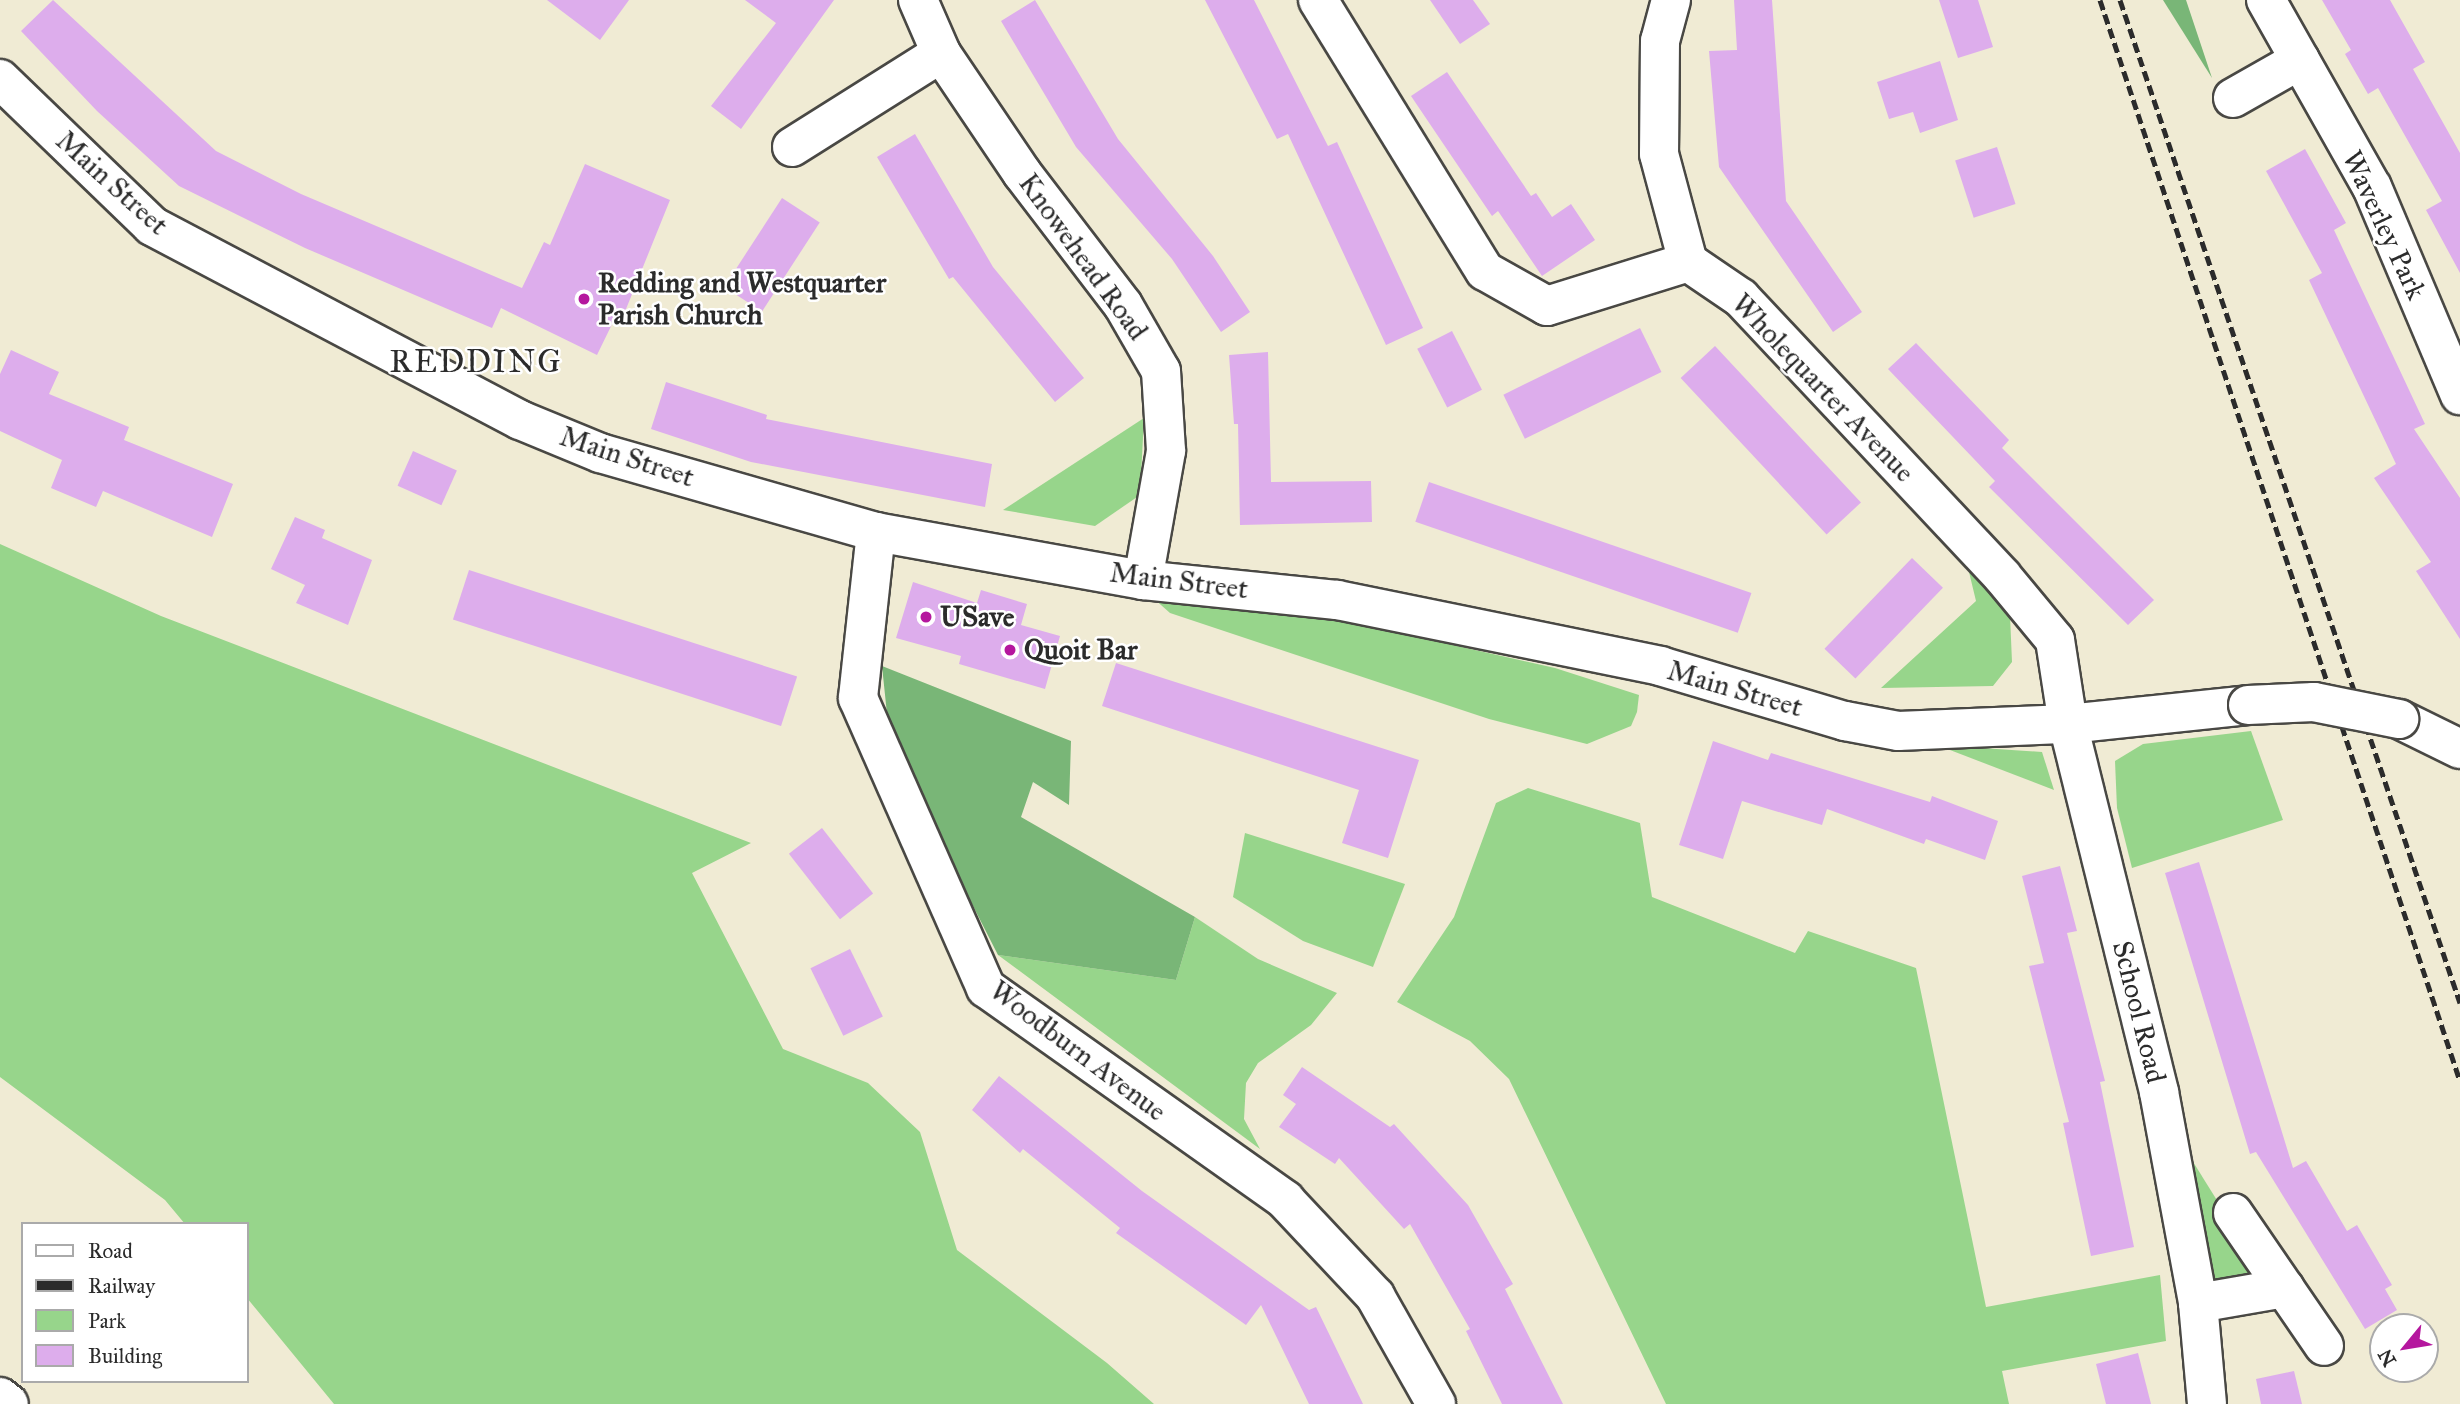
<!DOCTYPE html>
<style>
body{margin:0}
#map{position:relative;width:2460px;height:1404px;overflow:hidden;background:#f0ebd4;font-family:"IM FELL Great Primer",serif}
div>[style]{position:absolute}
.green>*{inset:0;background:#97d58b}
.forest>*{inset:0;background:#79b677}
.building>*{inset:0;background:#ddadec;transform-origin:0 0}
.roads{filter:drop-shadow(2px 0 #494844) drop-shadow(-2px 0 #494844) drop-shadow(0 2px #494844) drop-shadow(0 -2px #494844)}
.minor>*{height:38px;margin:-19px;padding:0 19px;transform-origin:19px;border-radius:19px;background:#fff}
.rail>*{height:5px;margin-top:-2.5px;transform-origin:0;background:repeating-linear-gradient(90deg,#2b2b2b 0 10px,transparent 0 15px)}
.bridges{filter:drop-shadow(2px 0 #494844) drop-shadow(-2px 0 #494844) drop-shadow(0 2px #494844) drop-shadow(0 -2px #494844)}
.minor-bridge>*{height:38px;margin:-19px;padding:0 19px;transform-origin:19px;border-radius:19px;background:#fff}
.dots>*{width:19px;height:19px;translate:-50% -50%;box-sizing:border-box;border:4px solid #fff;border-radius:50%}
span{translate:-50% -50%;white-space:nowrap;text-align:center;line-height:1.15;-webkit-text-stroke:5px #fff;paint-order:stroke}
.street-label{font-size:28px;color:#2b2b2b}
.poi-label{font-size:28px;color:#2b2b2b;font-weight:700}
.left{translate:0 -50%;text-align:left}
.quarter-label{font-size:32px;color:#2b2b2b;letter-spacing:2px}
.legend{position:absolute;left:21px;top:1222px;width:228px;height:161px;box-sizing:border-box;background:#fff;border:2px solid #aaa;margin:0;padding:9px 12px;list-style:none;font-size:21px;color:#2b2b2b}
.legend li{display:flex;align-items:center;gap:14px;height:35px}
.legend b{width:35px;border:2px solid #aaa}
.north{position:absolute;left:2369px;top:1313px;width:70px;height:70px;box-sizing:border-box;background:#fff;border:2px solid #aaa;border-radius:50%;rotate:240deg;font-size:19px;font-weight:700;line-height:28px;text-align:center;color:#2b2b2b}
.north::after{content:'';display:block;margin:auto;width:24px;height:32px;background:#b5179e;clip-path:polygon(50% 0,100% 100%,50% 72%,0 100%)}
</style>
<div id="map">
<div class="green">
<i style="clip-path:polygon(1144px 418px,1140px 495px,1095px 526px,1003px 510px)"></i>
<i style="clip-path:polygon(0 544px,161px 616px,751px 843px,692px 873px,783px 1049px,868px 1083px,920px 1132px,957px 1250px,1107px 1363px,1154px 1404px,334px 1404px,247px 1298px,247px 1224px,185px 1224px,165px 1200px,0 1077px)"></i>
<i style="clip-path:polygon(1969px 572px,2010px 615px,2012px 662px,1993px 686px,1881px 688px,1976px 601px)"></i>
<i style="clip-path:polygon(1143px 589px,1342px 620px,1555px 668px,1639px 695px,1637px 712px,1631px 726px,1587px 744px,1489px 719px,1170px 613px)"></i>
<i style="clip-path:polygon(2251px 731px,2283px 820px,2132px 868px,2117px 808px,2115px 761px,2143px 744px)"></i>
<i style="clip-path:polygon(1937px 745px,2042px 752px,2054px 790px)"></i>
<i style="clip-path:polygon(1528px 788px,1640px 823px,1652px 897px,1795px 953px,1808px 931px,1916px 968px,1986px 1307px,2160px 1275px,2166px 1341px,2002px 1371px,2009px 1404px,1666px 1404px,1509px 1079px,1470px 1041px,1397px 1002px,1454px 917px,1496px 803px)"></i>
<i style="clip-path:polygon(1245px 833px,1405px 884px,1373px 967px,1303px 941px,1233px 897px)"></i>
<i style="clip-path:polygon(1195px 917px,1258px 959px,1337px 993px,1311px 1025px,1258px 1063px,1246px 1083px,1244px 1119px,1260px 1149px,998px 955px,1176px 980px)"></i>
<i style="clip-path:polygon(2190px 1157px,2238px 1234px,2251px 1282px,2212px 1287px)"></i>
</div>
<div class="forest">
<i style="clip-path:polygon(2163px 0,2186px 0,2212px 78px)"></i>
<i style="clip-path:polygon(882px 666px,1071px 741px,1069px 805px,1033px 782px,1021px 817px,1195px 917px,1176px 980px,998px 955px,945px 851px,887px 714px)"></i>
</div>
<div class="building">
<i style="clip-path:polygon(53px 0,216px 151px,301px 194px,522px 288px,544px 242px,550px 245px,585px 164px,670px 200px,622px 319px,616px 316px,597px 355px,501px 308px,492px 328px,305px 248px,179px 186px,97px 111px,21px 31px)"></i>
<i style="clip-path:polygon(547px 0,629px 0,600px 40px)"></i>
<i style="clip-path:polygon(745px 0,834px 0,741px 129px,711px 106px,776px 23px)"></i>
<i style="clip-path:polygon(1035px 0,1118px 139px,1213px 256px,1250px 312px,1221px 332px,1172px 259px,1076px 147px,1001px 21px)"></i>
<i style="clip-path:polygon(1205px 0,1254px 0,1328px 146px,1337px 142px,1423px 328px,1386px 345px,1288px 134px,1277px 139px)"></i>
<i style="clip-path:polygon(1430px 0,1473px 0,1490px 24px,1460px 44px)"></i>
<i style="clip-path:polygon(1734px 0,1772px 0,1786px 201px,1862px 312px,1833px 332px,1719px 167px,1709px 51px,1737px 50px)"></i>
<i style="clip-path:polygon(1939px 0,1978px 0,1993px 47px,1958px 58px)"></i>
<i style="clip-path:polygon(2322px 0,2390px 0,2425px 62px,2413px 69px,2460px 153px,2460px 273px,2426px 210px,2442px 201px,2378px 88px,2368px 94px,2345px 54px,2351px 50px)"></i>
<i style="clip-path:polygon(1940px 61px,1958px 120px,1920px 133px,1913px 112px,1889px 119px,1877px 82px)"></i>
<i style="clip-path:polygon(1447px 72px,1531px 196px,1536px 193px,1552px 217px,1571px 204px,1595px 240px,1542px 276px,1498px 211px,1492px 216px,1411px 96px)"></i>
<i style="clip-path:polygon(915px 134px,993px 267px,1084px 378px,1055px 402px,953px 277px,949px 279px,877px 157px)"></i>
<i style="left:1997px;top:147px;width:60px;height:44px;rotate:72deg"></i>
<i style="clip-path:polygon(2305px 149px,2346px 223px,2334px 230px,2425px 424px,2414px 429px,2460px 498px,2460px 639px,2416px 571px,2431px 562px,2374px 478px,2396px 464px,2309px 280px,2322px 273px,2266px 171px)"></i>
<i style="left:782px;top:198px;width:45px;height:106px;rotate:33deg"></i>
<i style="left:1640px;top:328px;width:49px;height:152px;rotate:64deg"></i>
<i style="left:1452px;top:331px;width:66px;height:39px;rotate:63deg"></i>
<i style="clip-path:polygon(1916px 343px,2009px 440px,2002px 448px,2154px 600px,2128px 625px,1989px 487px,1995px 481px,1888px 369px)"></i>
<i style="left:1715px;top:346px;width:214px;height:47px;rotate:47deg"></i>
<i style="clip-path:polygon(11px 350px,59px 372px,49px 394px,129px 427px,124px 440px,233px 484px,212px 537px,103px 491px,96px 507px,51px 488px,62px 460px,0 431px,0 374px)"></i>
<i style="clip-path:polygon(1268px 352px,1271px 482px,1371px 481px,1372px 522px,1240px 525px,1238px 424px,1234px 424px,1229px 355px)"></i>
<i style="clip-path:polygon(666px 382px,767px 415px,766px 419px,992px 464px,985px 507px,751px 462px,651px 429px)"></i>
<i style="left:413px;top:451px;width:48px;height:38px;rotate:24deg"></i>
<i style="left:1429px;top:482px;width:341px;height:42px;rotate:19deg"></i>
<i style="clip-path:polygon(295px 517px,325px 530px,322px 538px,372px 560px,348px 625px,296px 603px,305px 585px,271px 569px)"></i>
<i style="left:1912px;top:558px;width:43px;height:126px;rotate:44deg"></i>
<i style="left:469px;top:570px;width:345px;height:52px;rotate:18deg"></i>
<i style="clip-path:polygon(913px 582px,977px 603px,981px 590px,1027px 604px,1021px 625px,1060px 636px,1045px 689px,959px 664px,961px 656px,896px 638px)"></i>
<i style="clip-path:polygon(1116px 663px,1419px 760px,1388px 858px,1342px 843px,1359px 790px,1102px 706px)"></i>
<i style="clip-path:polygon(1713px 741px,1768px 760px,1771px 753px,1930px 802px,1932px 796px,1998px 821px,1985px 860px,1926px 839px,1924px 844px,1827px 809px,1822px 825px,1742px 801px,1723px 859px,1679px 845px)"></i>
<i style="left:822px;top:828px;width:83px;height:42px;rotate:52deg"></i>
<i style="clip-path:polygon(2199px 862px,2293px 1168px,2306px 1161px,2347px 1231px,2357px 1225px,2392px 1285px,2385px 1289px,2397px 1310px,2365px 1329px,2256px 1152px,2250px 1154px,2165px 873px)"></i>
<i style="clip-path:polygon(2060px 866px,2077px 931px,2067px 933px,2105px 1081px,2100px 1082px,2134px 1247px,2091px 1256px,2063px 1123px,2069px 1122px,2029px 966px,2044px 963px,2022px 876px)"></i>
<i style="left:850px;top:949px;width:75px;height:44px;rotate:64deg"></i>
<i style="clip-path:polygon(1302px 1067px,1390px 1127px,1394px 1124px,1468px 1205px,1513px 1284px,1505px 1289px,1563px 1404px,1502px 1404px,1466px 1331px,1470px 1329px,1410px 1224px,1404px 1229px,1339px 1158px,1335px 1164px,1279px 1127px,1296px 1104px,1283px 1095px)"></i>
<i style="clip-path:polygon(999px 1076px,1142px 1191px,1309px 1310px,1316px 1307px,1363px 1404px,1309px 1404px,1261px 1305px,1246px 1325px,1116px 1233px,1120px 1228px,1023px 1149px,1020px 1153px,972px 1110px)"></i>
<i style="clip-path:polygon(2138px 1353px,2151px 1404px,2106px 1404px,2096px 1364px)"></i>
<i style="clip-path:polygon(2294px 1371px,2302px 1404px,2261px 1404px,2256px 1379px)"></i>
</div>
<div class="roads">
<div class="minor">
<i style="left:918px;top:0;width:58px;rotate:66.5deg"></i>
<i style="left:941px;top:53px;width:145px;rotate:56deg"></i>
<i style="left:1022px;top:173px;width:166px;rotate:52.6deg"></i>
<i style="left:1123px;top:305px;width:76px;rotate:60.1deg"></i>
<i style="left:1161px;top:371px;width:80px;rotate:86.4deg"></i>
<i style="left:1166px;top:451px;width:131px;rotate:100.1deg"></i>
<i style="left:1318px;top:0;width:318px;rotate:58.4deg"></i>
<i style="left:1485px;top:271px;width:71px;rotate:29.4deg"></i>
<i style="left:1547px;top:306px;width:148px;rotate:-17.3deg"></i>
<i style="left:1688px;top:262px;width:64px;rotate:34.2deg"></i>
<i style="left:1741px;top:298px;width:381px;rotate:46.8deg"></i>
<i style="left:2002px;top:576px;width:83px;rotate:50.4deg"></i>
<i style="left:2055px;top:640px;width:85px;rotate:81.2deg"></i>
<i style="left:2068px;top:724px;width:379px;rotate:76.1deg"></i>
<i style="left:2159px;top:1092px;width:215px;rotate:79.5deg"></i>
<i style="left:2198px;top:1303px;width:101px;rotate:84.9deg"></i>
<i style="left:1671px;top:0;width:42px;rotate:105deg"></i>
<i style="left:1660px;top:41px;width:113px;rotate:90.5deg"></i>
<i style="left:1659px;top:154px;width:112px;rotate:75deg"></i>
<i style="left:2266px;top:0;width:215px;rotate:60.5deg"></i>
<i style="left:2372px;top:187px;width:226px;rotate:67.1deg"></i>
<i style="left:0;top:79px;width:211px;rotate:44deg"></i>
<i style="left:152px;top:226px;width:416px;rotate:27.8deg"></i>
<i style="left:520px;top:420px;width:87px;rotate:22.4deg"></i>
<i style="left:600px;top:453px;width:287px;rotate:16deg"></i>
<i style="left:876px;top:532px;width:271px;rotate:10.2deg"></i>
<i style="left:1143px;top:580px;width:195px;rotate:5.9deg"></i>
<i style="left:1337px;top:600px;width:330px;rotate:11.5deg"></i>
<i style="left:1660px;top:666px;width:193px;rotate:16.6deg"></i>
<i style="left:1845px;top:721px;width:54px;rotate:10.7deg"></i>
<i style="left:1898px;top:731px;width:170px;rotate:-2.4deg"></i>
<i style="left:2068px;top:724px;width:181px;rotate:-6deg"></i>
<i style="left:2233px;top:98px;width:77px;rotate:-29.6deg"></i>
<i style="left:792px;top:147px;width:176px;rotate:-32.2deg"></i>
<i style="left:876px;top:532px;width:167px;rotate:96.2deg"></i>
<i style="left:858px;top:698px;width:317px;rotate:66.2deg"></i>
<i style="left:986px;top:988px;width:367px;rotate:35.3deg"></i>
<i style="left:1285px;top:1200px;width:132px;rotate:46.8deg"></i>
<i style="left:1375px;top:1296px;width:124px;rotate:60.5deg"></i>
<i style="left:2399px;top:719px;width:68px;rotate:26.2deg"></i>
<i style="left:2233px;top:1213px;width:161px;rotate:55.6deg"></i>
<i style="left:2198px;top:1303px;width:88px;rotate:-9.8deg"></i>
<i style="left:0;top:1397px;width:11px;rotate:38deg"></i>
</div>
</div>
<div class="rail">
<i style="left:2100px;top:0;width:1139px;rotate:71.58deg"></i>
<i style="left:2120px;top:0;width:1059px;rotate:71.27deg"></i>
</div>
<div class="bridges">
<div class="minor-bridge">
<i style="left:2248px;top:705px;width:66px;rotate:-2.6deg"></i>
<i style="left:2314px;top:702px;width:87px;rotate:11.3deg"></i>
</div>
</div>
<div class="dots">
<i style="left:584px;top:299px;background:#b5179e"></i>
<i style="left:926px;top:617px;background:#b5179e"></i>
<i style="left:1010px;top:650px;background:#b5179e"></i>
</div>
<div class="street-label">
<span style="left:112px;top:183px;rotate:42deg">Main Street</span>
<span style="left:2384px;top:225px;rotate:65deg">Waverley Park</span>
<span style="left:1083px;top:257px;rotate:54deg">Knowehead Road</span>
<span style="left:1823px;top:388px;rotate:46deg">Wholequarter Avenue</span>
<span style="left:627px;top:457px;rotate:18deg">Main Street</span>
<span style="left:1179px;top:581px;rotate:7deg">Main Street</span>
<span style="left:1735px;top:689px;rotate:16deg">Main Street</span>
<span style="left:2139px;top:1012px;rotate:76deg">School Road</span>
<span style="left:1078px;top:1051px;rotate:37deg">Woodburn Avenue</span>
</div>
<div class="poi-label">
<span class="left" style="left:598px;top:299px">Redding and Westquarter<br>Parish Church</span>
<span class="left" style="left:940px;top:617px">USave</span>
<span class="left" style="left:1024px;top:650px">Quoit Bar</span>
</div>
<div class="quarter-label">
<span style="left:476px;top:362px">REDDING</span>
</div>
<ul class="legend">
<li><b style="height:9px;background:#fff"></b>Road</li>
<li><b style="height:9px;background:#2b2b2b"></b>Railway</li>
<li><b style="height:19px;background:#97d58b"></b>Park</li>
<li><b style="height:19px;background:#ddadec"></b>Building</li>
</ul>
<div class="north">N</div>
</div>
